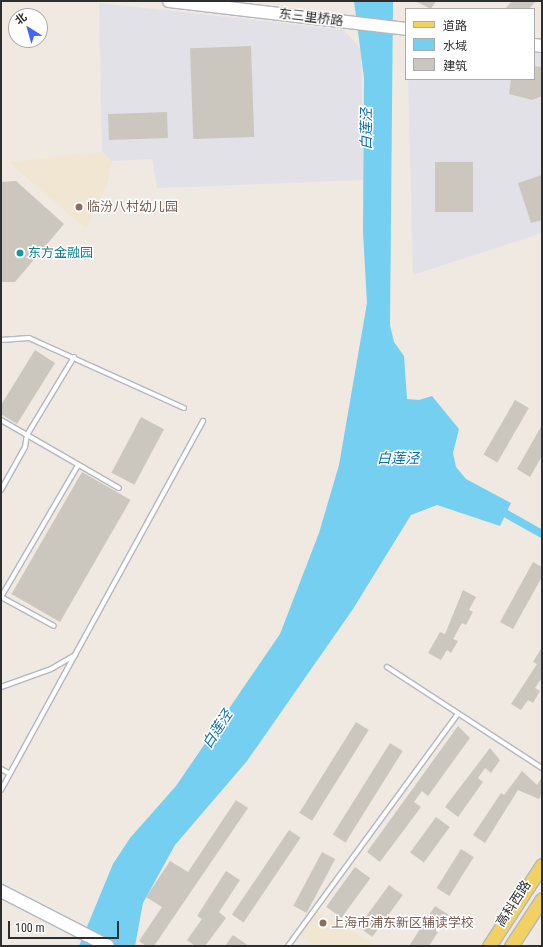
<!DOCTYPE html>
<meta charset="utf-8">
<style>
body{margin:0}
#map{position:relative;width:543px;height:947px;overflow:hidden;background:#efe9e1;font-family:"Roboto Condensed","Noto Sans SC",sans-serif}
div>[style]{position:absolute}
.industrial>*{inset:0;background:#e3e1e8}
.education>*{inset:0;background:#f0e6d1}
.water>*{inset:0;background:#75cff0}
.canal>*{height:8px;margin:-4px;padding:0 4px;transform-origin:4px;border-radius:4px;background:#75cff0}
.building>*{inset:0;background:#cbc7bf;transform-origin:0 0}
.roads{filter:drop-shadow(1px 0 #b4b7c1) drop-shadow(-1px 0 #b4b7c1) drop-shadow(0 1px #b4b7c1) drop-shadow(0 -1px #b4b7c1)}
.lane>*{height:4px;margin:-2px;padding:0 2px;transform-origin:2px;border-radius:2px;background:#fff}
.secondary>*{height:12px;margin:-6px;padding:0 6px;transform-origin:6px;border-radius:6px;background:#fff}
.primary>*{height:13px;margin:-6.5px;padding:0 6.5px;transform-origin:6.5px;border-radius:6.5px;background:#f2d163}
.dots>*{width:11px;height:11px;translate:-50% -50%;box-sizing:border-box;border:2px solid #fff;border-radius:50%}
span{translate:-50% -50%;white-space:nowrap;text-align:center;line-height:1.15;-webkit-text-stroke:3px #fff;paint-order:stroke}
.street-label{font-size:13px;color:#2e2e2e}
.education-label{font-size:13px;color:#785e54}
.left{translate:0 -50%;text-align:left}
.culture-label{font-size:13px;color:#0d838f}
.water-label{font-size:14px;color:#0d6fa3;font-style:italic}
.frame{position:absolute;inset:0;border:2px solid #2e2e2e;pointer-events:none}
.legend{position:absolute;left:405px;top:8px;width:130px;height:72px;box-sizing:border-box;background:#fff;border:1px solid #ababab;margin:0;padding:5px 7px;list-style:none;font-size:12px;color:#2e2e2e}
.legend li{display:flex;align-items:center;gap:8px;height:20px}
.legend b{width:20px;border:1px solid #ababab}
.north{position:absolute;left:8px;top:8px;width:40px;height:40px;box-sizing:border-box;background:#fff;border:1px solid #ababab;border-radius:50%;rotate:323deg;font-size:11px;font-weight:700;line-height:16px;text-align:center;color:#2e2e2e}
.north::after{content:'';display:block;margin:auto;width:14px;height:18px;background:#4264fb;clip-path:polygon(50% 0,100% 100%,50% 72%,0 100%)}
.scale{position:absolute;left:8px;top:921px;width:111px;height:18px;box-sizing:border-box;border:2px solid #2e2e2e;border-top:0;padding-left:5px;font-size:12px;line-height:14px;white-space:nowrap;color:#2e2e2e;-webkit-text-stroke:3px #fff;paint-order:stroke}
</style>
<div id="map">
<div class="industrial">
<i style="clip-path:polygon(99px 3px,344px 30px,361px 49px,364px 180px,157px 188px,152px 159px,112px 161px,102px 152px)"></i>
<i style="clip-path:polygon(534px 53px,542px 54px,542px 233px,413px 275px,408px 79px,534px 79px)"></i>
</div>
<div class="education">
<i style="clip-path:polygon(102px 152px,112px 161px,107px 185px,86px 229px,9px 162px)"></i>
<i style="clip-path:polygon(317px 911px,377px 946px,316px 946px,300px 935px)"></i>
</div>
<div class="water">
<i style="clip-path:polygon(354px 1px,393px 1px,390px 325px,394px 342px,404px 356px,407px 399px,419px 400px,432px 396px,459px 429px,453px 453px,456px 467px,466px 479px,511px 503px,500px 526px,437px 505px,411px 515px,353px 609px,247px 761px,175px 845px,143px 903px,135px 946px,79px 946px,113px 864px,130px 838px,176px 786px,280px 634px,319px 533px,339px 465px,367px 303px,363px 232px,364px 78px)"></i>
</div>
<div class="canal">
<i style="left:496px;top:508px;width:53px;rotate:29.5deg"></i>
</div>
<div class="building">
<i style="clip-path:polygon(415px 1px,436px 1px,431px 9px)"></i>
<i style="clip-path:polygon(512px 1px,536px 1px,529px 9px,505px 9px)"></i>
<i style="left:251px;top:46px;width:91px;height:61px;rotate:88deg"></i>
<i style="clip-path:polygon(534px 66px,542px 67px,542px 96px,532px 100px,509px 94px,511px 79px,534px 79px)"></i>
<i style="left:167px;top:112px;width:26px;height:59px;rotate:88deg"></i>
<i style="left:435px;top:162px;width:38px;height:50px"></i>
<i style="clip-path:polygon(542px 175px,542px 220px,531px 223px,518px 183px)"></i>
<i style="clip-path:polygon(16px 181px,64px 224px,15px 282px,1px 282px,1px 182px)"></i>
<i style="clip-path:polygon(35px 350px,55px 363px,17px 424px,1px 414px,1px 405px)"></i>
<i style="left:515px;top:400px;width:16px;height:63px;rotate:30deg"></i>
<i style="left:141px;top:417px;width:26px;height:63px;rotate:28deg"></i>
<i style="clip-path:polygon(542px 425px,542px 456px,530px 477px,517px 469px)"></i>
<i style="left:82px;top:472px;width:56px;height:141px;rotate:30deg"></i>
<i style="clip-path:polygon(533px 562px,542px 567px,542px 577px,513px 629px,500px 622px)"></i>
<i style="clip-path:polygon(463px 590px,476px 597px,469px 610px,473px 612px,466px 625px,462px 623px,453px 639px,458px 641px,451px 653px,447px 650px,441px 660px,428px 653px,440px 632px,445px 634px)"></i>
<i style="clip-path:polygon(542px 647px,542px 678px,535px 688px,540px 691px,533px 703px,528px 700px,521px 710px,511px 704px,537px 664px,533px 662px)"></i>
<i style="left:356px;top:722px;width:15px;height:107px;rotate:32deg"></i>
<i style="clip-path:polygon(458px 726px,470px 738px,428px 796px,422px 791px,414px 802px,421px 807px,380px 862px,367px 852px)"></i>
<i style="left:390px;top:743px;width:15px;height:108px;rotate:32deg"></i>
<i style="clip-path:polygon(490px 748px,500px 760px,491px 773px,485px 768px,478px 778px,483px 782px,458px 817px,445px 807px)"></i>
<i style="clip-path:polygon(522px 771px,537px 785px,542px 777px,542px 794px,539px 799px,518px 790px,485px 843px,473px 835px,501px 793px,504px 795px)"></i>
<i style="clip-path:polygon(236px 800px,248px 808px,154px 946px,146px 946px,139px 941px,162px 907px,146px 897px,170px 861px,188px 872px)"></i>
<i style="left:436px;top:817px;width:17px;height:44px;rotate:36deg"></i>
<i style="left:289px;top:830px;width:14px;height:102px;rotate:34deg"></i>
<i style="left:461px;top:849px;width:15px;height:46px;rotate:32deg"></i>
<i style="left:322px;top:852px;width:15px;height:61px;rotate:28deg"></i>
<i style="left:355px;top:867px;width:19px;height:49px;rotate:36deg"></i>
<i style="clip-path:polygon(226px 871px,240px 880px,219px 912px,226px 918px,205px 946px,195px 946px,187px 940px,202px 919px,197px 916px)"></i>
<i style="left:389px;top:885px;width:17px;height:52px;rotate:36deg"></i>
<i style="clip-path:polygon(435px 906px,449px 915px,429px 946px,409px 946px)"></i>
<i style="clip-path:polygon(233px 935px,249px 946px,225px 946px)"></i>
</div>
<div class="roads">
<div class="lane">
<i style="left:1px;top:340px;width:28px;rotate:-4deg"></i>
<i style="left:29px;top:338px;width:170px;rotate:24.3deg"></i>
<i style="left:1px;top:420px;width:136px;rotate:30deg"></i>
<i style="left:1px;top:490px;width:49px;rotate:-60.8deg"></i>
<i style="left:25px;top:447px;width:12px;rotate:-81deg"></i>
<i style="left:27px;top:435px;width:91px;rotate:-58.9deg"></i>
<i style="left:1px;top:597px;width:153px;rotate:-59.7deg"></i>
<i style="left:1px;top:597px;width:60px;rotate:28.7deg"></i>
<i style="left:387px;top:667px;width:185px;rotate:33.1deg"></i>
<i style="left:1px;top:687px;width:53px;rotate:-19.8deg"></i>
<i style="left:51px;top:669px;width:28px;rotate:-30deg"></i>
<i style="left:1px;top:769px;width:10px;rotate:29deg"></i>
<i style="left:1px;top:790px;width:421px;rotate:-61.3deg"></i>
<i style="left:288px;top:946px;width:288px;rotate:-53.8deg"></i>
</div>
<div class="secondary">
<i style="left:169px;top:1px;width:239px;rotate:6.7deg"></i>
<i style="left:534px;top:45px;width:8px;rotate:7deg"></i>
<i style="left:1px;top:891px;width:120px;rotate:27.2deg"></i>
</div>
<div class="primary">
<i style="left:489px;top:946px;width:97px;rotate:-56.8deg"></i>
<i style="left:511px;top:946px;width:56px;rotate:-56.6deg"></i>
</div>
</div>
<div class="dots">
<i style="left:79px;top:207px;background:#8d6e63"></i>
<i style="left:20px;top:253px;background:#0f9aa8"></i>
<i style="left:323px;top:923px;background:#8d6e63"></i>
</div>
<div class="street-label">
<span style="left:311px;top:18px;rotate:7deg">东三里桥路</span>
<span style="left:514px;top:904px;rotate:-57deg">高科西路</span>
</div>
<div class="education-label">
<span class="left" style="left:87px;top:207px">临汾八村幼儿园</span>
<span class="left" style="left:331px;top:923px">上海市浦东新区辅读学校</span>
</div>
<div class="culture-label">
<span class="left" style="left:28px;top:253px">东方金融园</span>
</div>
<div class="water-label">
<span style="left:366px;top:129px;rotate:-90deg">白莲泾</span>
<span style="left:398px;top:458px">白莲泾</span>
<span style="left:217px;top:729px;rotate:-57deg">白莲泾</span>
</div>
<div class="frame"></div>
<ul class="legend">
<li><b style="height:5px;background:#f2d163"></b>道路</li>
<li><b style="height:11px;background:#75cff0"></b>水域</li>
<li><b style="height:11px;background:#cbc7bf"></b>建筑</li>
</ul>
<div class="north">北</div>
<div class="scale">100 m</div>
</div>
